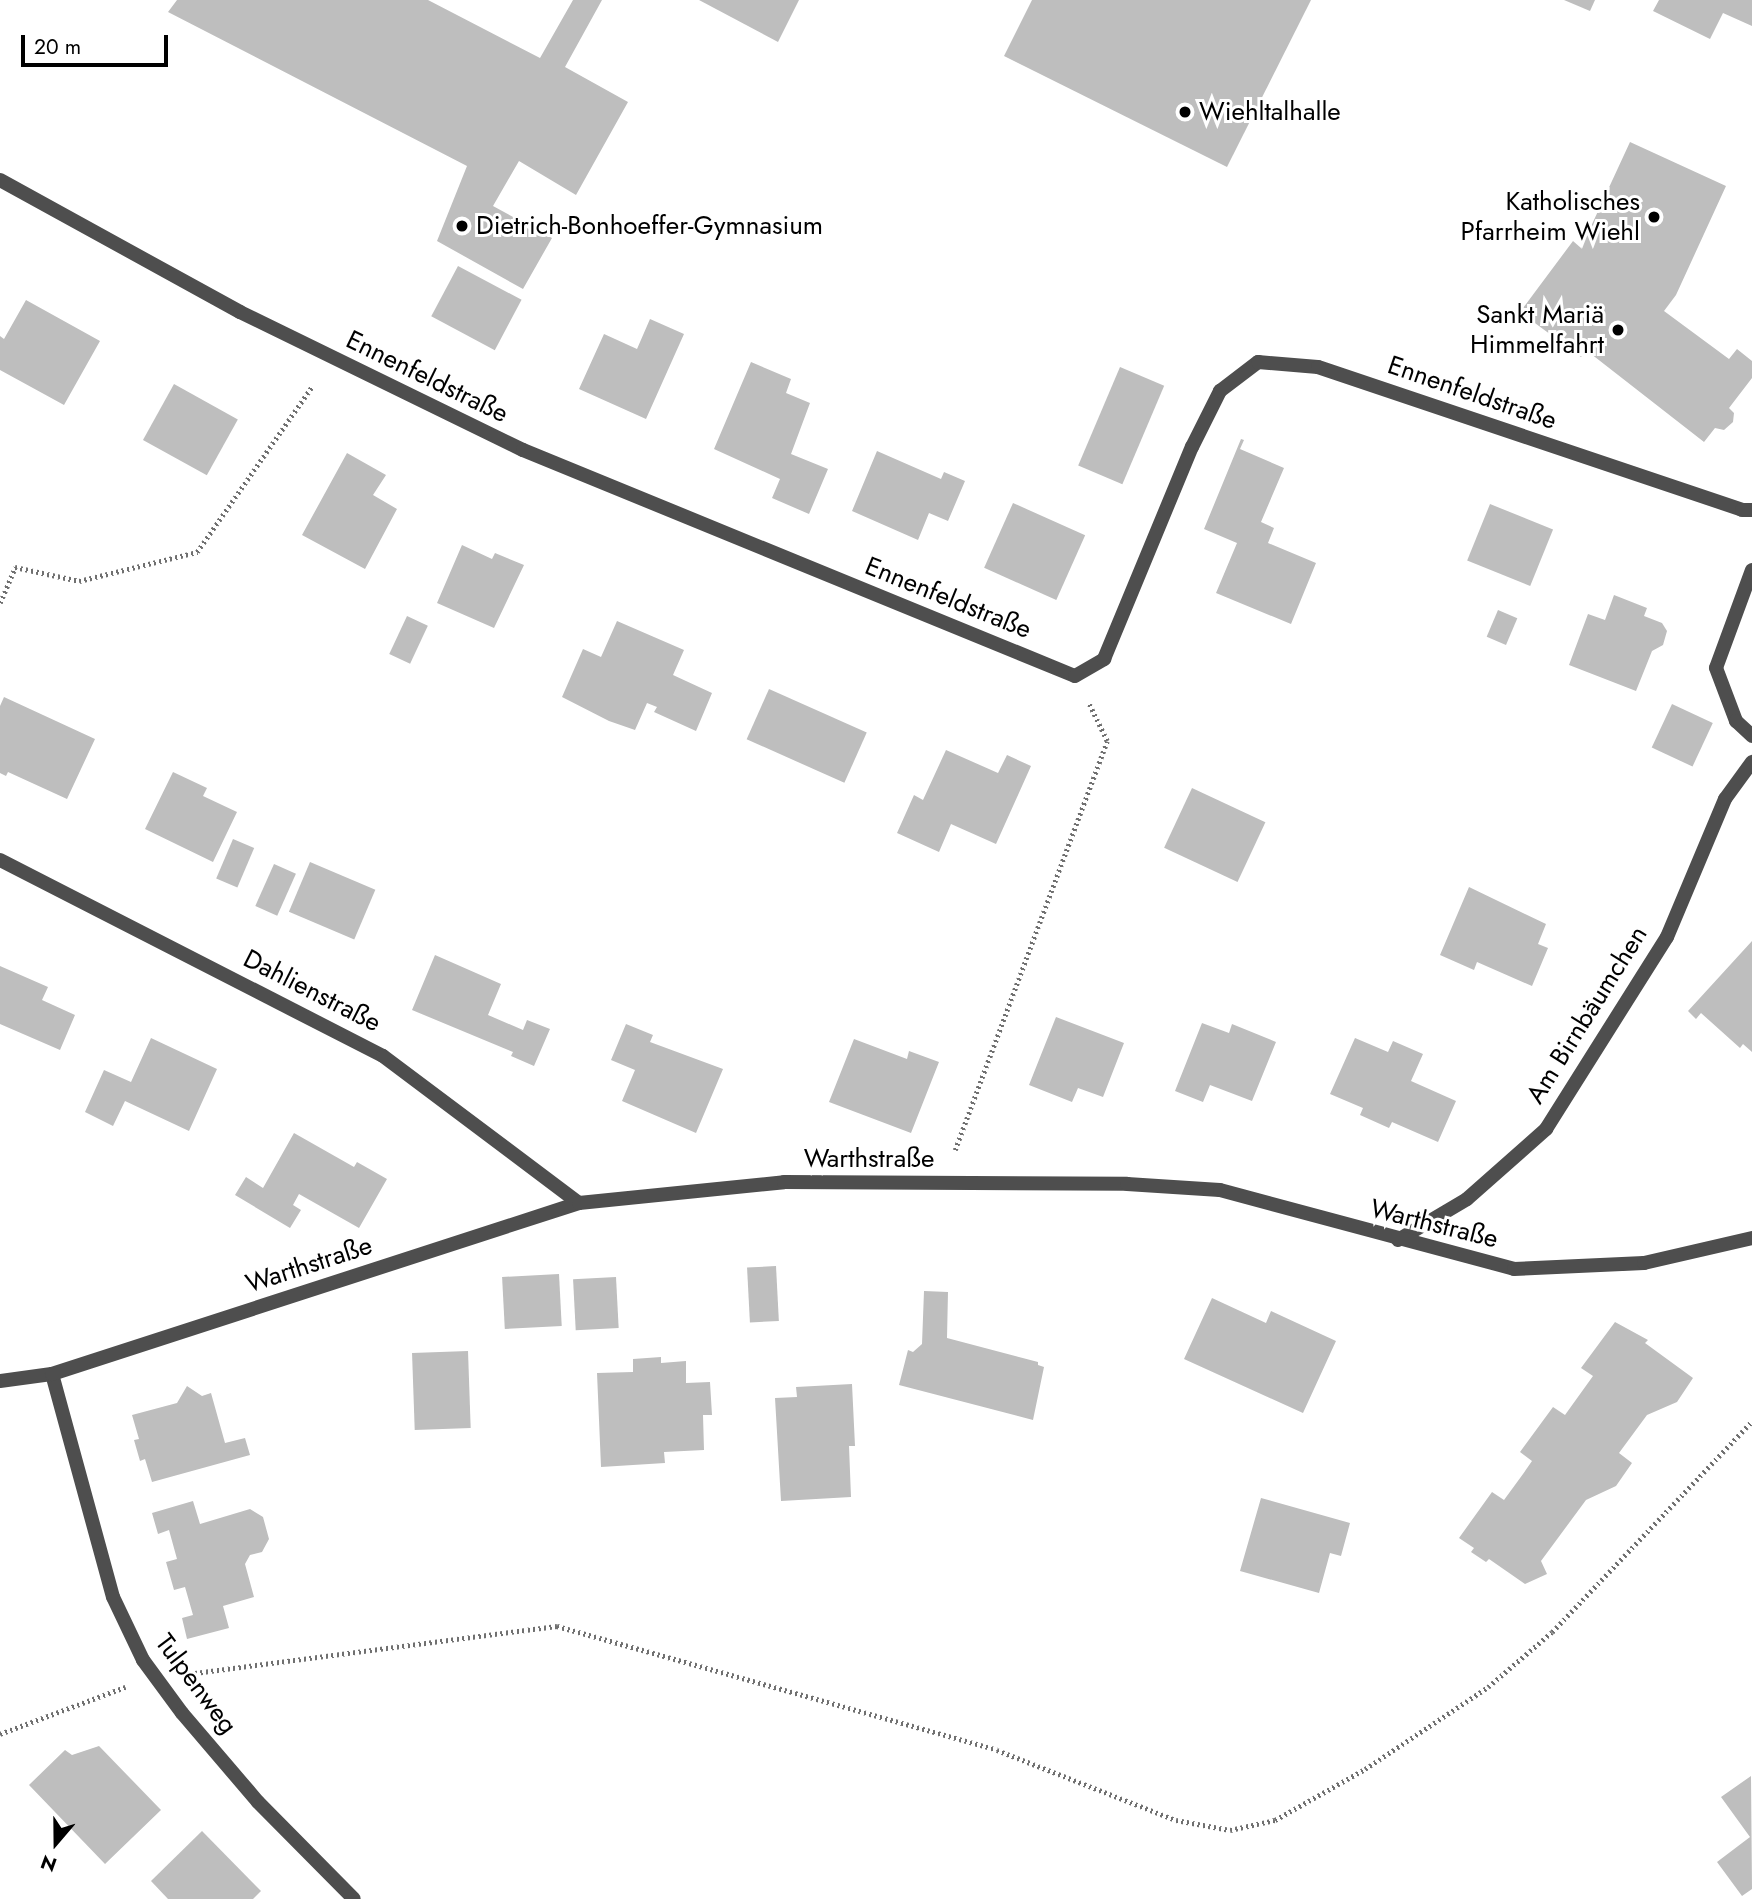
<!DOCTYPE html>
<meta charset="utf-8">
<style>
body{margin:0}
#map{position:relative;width:1752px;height:1899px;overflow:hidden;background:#fff;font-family:Jost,sans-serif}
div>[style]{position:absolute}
.building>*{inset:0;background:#bebebe;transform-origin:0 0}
.path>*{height:4.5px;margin-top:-2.25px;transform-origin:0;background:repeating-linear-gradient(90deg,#707070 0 2px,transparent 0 5.5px)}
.service>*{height:14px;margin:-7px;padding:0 7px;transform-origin:7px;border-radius:7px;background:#4e4e4e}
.minor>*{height:14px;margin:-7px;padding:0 7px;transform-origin:7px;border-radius:7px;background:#4e4e4e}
.dots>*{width:19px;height:19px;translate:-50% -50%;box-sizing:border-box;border:4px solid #fff;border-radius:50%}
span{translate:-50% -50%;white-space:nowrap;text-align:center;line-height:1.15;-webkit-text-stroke:6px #fff;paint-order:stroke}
.poi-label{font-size:26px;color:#000}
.left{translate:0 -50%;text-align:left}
.right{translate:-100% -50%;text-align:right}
.street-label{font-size:26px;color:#000}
.north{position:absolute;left:21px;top:1808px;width:70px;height:70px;-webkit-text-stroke:5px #fff;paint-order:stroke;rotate:200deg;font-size:19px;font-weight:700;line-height:28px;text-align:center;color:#000}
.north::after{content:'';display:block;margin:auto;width:24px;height:32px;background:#000;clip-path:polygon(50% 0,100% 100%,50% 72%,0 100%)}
.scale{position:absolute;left:21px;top:35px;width:147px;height:32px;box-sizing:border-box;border:4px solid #000;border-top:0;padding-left:9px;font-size:21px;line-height:24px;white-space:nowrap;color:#000;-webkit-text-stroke:5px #fff;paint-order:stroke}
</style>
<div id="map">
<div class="building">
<i style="clip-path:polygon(177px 0,428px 0,540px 58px,573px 0,602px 0,565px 67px,628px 102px,576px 195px,519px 161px,493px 206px,552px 238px,523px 289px,437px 241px,467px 166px,168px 12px)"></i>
<i style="clip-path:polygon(699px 0,799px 0,778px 42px)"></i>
<i style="clip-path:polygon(1032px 0,1311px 0,1227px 167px,1004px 56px)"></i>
<i style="clip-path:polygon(1564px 0,1595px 0,1590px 11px)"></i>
<i style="clip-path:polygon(1659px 0,1752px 0,1752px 26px,1723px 13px,1710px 39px,1653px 11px)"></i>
<i style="clip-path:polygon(1630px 142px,1726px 186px,1676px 295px,1664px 311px,1729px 359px,1737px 349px,1752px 361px,1752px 378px,1729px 408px,1734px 413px,1733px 422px,1724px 430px,1715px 428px,1704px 442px,1586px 350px,1581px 357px,1520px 312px,1573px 241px,1581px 248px)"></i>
<i style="left:458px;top:266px;width:72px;height:57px;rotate:28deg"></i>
<i style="clip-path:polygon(26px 300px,100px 341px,64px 405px,0 370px,0 336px,4px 339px)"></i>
<i style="clip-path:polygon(650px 319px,684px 334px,646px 419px,579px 389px,604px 334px,637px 349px)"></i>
<i style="clip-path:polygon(751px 362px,791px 379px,786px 393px,810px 403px,791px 454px,828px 469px,809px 514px,772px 498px,780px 479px,714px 449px)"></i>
<i style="left:1120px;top:367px;width:48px;height:107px;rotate:23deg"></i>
<i style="left:174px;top:384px;width:73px;height:64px;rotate:29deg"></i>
<i style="clip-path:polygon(1241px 439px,1244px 440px,1240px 449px,1284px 468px,1261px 522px,1274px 528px,1268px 543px,1316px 563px,1291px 624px,1216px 593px,1237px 543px,1204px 529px)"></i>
<i style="clip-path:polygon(877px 451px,941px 479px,944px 472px,965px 481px,948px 521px,929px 513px,918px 540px,852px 511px)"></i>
<i style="clip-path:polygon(347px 453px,386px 475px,373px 495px,397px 509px,365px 569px,302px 535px)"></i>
<i style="left:1013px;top:503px;width:79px;height:71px;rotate:24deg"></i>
<i style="left:1490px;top:504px;width:68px;height:61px;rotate:22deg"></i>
<i style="clip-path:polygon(462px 545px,492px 559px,495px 553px,524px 565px,494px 628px,437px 603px)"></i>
<i style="clip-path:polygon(1614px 595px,1647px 608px,1644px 616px,1662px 623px,1667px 631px,1663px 645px,1652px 651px,1636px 691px,1569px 665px,1588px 614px,1605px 620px)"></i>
<i style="left:1498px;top:610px;width:21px;height:29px;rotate:23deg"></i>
<i style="left:407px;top:616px;width:23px;height:42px;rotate:25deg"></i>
<i style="clip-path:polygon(617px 621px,684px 650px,673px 675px,712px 693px,696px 731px,654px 712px,657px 707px,647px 703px,635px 730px,609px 721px,562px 697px,583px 649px,601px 657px)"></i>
<i style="left:769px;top:689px;width:107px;height:55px;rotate:24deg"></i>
<i style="clip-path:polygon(4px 697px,95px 739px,67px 799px,8px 772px,6px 776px,0 773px,0 706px)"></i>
<i style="left:1672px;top:704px;width:45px;height:48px;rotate:25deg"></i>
<i style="clip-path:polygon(946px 750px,998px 773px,1007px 755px,1031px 766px,996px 844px,951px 824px,939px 852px,897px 833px,914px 795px,923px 800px)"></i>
<i style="clip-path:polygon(173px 772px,207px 788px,203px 796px,237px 812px,213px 862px,145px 829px)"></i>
<i style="left:1192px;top:788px;width:81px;height:66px;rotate:25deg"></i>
<i style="left:233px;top:839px;width:23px;height:43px;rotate:23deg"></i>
<i style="left:310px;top:862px;width:71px;height:54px;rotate:23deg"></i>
<i style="left:274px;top:864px;width:24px;height:46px;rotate:24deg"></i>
<i style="clip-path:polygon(1469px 887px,1546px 924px,1538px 944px,1548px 948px,1532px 986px,1477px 962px,1474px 970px,1440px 955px)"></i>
<i style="clip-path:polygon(1752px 941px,1752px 1052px,1743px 1044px,1740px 1048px,1701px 1013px,1696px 1019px,1688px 1011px)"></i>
<i style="clip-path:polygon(435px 955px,501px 984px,488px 1015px,523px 1030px,527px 1020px,550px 1029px,534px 1066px,511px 1056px,513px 1052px,412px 1010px)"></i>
<i style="clip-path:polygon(0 966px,48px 987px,42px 1000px,75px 1015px,60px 1050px,0 1024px)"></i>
<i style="clip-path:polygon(1056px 1017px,1124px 1043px,1103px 1097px,1078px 1088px,1072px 1102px,1029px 1085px)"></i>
<i style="clip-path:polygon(1202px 1023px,1229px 1033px,1232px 1024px,1276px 1042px,1252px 1101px,1210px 1085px,1203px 1102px,1175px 1091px)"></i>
<i style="clip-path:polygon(626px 1024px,653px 1035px,650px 1042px,723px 1069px,696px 1133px,622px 1101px,635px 1070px,611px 1060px)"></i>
<i style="clip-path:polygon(151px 1038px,217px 1069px,189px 1131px,125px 1101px,113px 1126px,85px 1112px,104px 1070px,131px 1082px)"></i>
<i style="clip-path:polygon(1355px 1038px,1388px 1052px,1393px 1041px,1423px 1054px,1411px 1081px,1456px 1101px,1438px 1142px,1392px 1122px,1389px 1128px,1360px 1115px,1363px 1108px,1330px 1094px)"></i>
<i style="clip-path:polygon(854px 1039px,907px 1059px,909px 1051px,939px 1062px,911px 1133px,829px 1102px)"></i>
<i style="clip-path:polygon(294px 1133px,354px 1167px,357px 1162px,387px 1179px,359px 1228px,299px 1194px,293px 1205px,301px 1210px,290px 1228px,235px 1195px,246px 1177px,263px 1188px)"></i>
<i style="left:776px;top:1266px;width:55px;height:29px;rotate:87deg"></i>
<i style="left:559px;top:1274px;width:52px;height:57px;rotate:87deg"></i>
<i style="left:616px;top:1277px;width:51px;height:43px;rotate:87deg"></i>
<i style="clip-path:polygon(924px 1291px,948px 1292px,947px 1338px,1038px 1362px,1038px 1365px,1044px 1367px,1033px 1420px,899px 1385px,908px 1350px,913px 1352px,922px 1344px)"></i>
<i style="clip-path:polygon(1212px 1298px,1266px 1323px,1271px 1311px,1336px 1341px,1303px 1413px,1184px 1359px)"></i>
<i style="clip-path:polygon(1615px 1322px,1648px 1340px,1645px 1343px,1693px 1378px,1677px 1402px,1647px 1415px,1619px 1453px,1632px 1463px,1616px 1486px,1586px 1500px,1541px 1561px,1547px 1574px,1525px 1584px,1489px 1559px,1486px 1562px,1471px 1552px,1474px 1548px,1459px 1538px,1492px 1492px,1504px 1500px,1523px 1474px,1532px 1461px,1520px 1452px,1553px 1407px,1565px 1415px,1593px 1376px,1581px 1368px)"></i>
<i style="left:468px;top:1351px;width:77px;height:56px;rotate:88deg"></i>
<i style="clip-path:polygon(661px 1357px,661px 1363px,686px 1361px,686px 1383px,710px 1382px,712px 1415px,703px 1415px,704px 1450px,664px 1452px,665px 1463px,601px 1467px,597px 1373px,633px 1372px,633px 1359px)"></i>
<i style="clip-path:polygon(852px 1384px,855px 1446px,849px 1446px,851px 1497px,781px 1501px,775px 1398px,797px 1397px,796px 1387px)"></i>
<i style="clip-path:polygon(187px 1386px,202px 1396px,211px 1393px,225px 1443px,245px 1438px,250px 1455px,152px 1482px,145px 1459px,140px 1461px,134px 1440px,139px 1439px,132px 1415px,177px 1403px)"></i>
<i style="clip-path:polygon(1261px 1498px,1350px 1523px,1341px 1556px,1330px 1553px,1319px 1593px,1240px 1571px)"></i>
<i style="clip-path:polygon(193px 1501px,200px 1524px,250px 1509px,263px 1517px,269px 1539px,262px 1552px,250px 1555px,245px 1564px,254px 1597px,223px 1606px,229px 1628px,187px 1639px,182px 1618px,193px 1615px,185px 1587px,174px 1590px,166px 1562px,177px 1559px,169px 1530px,158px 1534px,152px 1513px)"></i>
<i style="clip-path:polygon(99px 1746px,161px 1810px,105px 1864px,29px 1785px,65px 1750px,72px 1755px)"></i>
<i style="clip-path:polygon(1751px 1776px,1752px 1889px,1742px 1896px,1717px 1862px,1750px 1837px,1721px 1797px)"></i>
<i style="clip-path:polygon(202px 1831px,261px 1891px,253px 1899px,168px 1899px,151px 1881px)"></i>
</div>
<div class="path">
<i style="left:0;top:603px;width:39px;rotate:-67deg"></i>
<i style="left:15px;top:567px;width:66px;rotate:12.3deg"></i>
<i style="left:79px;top:581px;width:122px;rotate:-13.8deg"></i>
<i style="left:197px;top:552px;width:203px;rotate:-55.2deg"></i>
<i style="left:955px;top:1150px;width:436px;rotate:-69.6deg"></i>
<i style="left:1107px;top:741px;width:41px;rotate:-115.9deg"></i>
<i style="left:195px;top:1673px;width:365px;rotate:-7.4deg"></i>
<i style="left:557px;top:1626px;width:457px;rotate:15.7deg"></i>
<i style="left:997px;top:1750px;width:192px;rotate:21.4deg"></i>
<i style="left:1176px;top:1820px;width:55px;rotate:10.5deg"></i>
<i style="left:1230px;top:1830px;width:46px;rotate:-12.5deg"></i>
<i style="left:1275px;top:1820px;width:103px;rotate:-29.5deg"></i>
<i style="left:1365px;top:1769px;width:148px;rotate:-33.7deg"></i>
<i style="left:1488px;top:1687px;width:84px;rotate:-40.7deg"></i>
<i style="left:1552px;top:1632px;width:291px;rotate:-46.5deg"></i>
<i style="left:0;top:1734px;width:134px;rotate:-20.6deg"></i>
</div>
<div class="service">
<i style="left:1752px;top:570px;width:104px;rotate:110.2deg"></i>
<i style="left:1716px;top:668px;width:57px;rotate:69.3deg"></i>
<i style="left:1736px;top:721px;width:22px;rotate:43deg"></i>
</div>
<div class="minor">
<i style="left:0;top:180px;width:274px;rotate:28.8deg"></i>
<i style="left:240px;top:312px;width:315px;rotate:26deg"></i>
<i style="left:523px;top:450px;width:596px;rotate:22.27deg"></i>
<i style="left:1075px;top:676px;width:34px;rotate:-30deg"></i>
<i style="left:1104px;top:659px;width:230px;rotate:-67.5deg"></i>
<i style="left:1192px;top:447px;width:63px;rotate:-63.4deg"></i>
<i style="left:1220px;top:391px;width:48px;rotate:-37.3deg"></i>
<i style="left:1258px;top:362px;width:60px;rotate:4.8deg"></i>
<i style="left:1318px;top:367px;width:447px;rotate:18.6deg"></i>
<i style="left:1742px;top:510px;width:10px"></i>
<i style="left:0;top:860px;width:430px;rotate:27.1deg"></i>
<i style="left:383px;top:1056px;width:245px;rotate:36.9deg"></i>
<i style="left:1398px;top:1240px;width:80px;rotate:-30.7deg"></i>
<i style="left:1467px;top:1199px;width:106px;rotate:-41.5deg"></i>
<i style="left:1546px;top:1129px;width:227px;rotate:-57.8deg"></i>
<i style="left:1667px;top:937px;width:150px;rotate:-67.2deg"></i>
<i style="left:1725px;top:799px;width:46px;rotate:-53.9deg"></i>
<i style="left:52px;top:1374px;width:231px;rotate:74.7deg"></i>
<i style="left:113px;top:1597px;width:70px;rotate:64.5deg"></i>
<i style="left:143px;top:1660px;width:66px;rotate:53.7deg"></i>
<i style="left:182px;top:1713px;width:117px;rotate:49.5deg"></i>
<i style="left:258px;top:1802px;width:136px;rotate:45.3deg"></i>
<i style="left:0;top:1381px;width:52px;rotate:-7.7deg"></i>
<i style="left:52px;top:1374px;width:554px;rotate:-17.98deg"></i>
<i style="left:579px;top:1203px;width:206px;rotate:-5.8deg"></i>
<i style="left:784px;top:1182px;width:343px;rotate:0.3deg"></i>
<i style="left:1127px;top:1184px;width:93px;rotate:3.7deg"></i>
<i style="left:1220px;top:1190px;width:304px;rotate:15deg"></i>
<i style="left:1514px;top:1269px;width:130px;rotate:-2.6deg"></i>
<i style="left:1644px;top:1263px;width:111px;rotate:-13deg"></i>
</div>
<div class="dots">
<i style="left:1185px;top:112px;background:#000"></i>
<i style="left:1654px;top:217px;background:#000"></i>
<i style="left:462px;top:226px;background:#000"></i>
<i style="left:1618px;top:330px;background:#000"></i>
</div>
<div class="poi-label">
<span class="left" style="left:1199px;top:112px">Wiehltalhalle</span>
<span class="right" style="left:1640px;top:217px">Katholisches<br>Pfarrheim Wiehl</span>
<span class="left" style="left:476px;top:226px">Dietrich-Bonhoeffer-Gymnasium</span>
<span class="right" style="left:1604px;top:330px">Sankt Mariä<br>Himmelfahrt</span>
</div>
<div class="street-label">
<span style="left:427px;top:377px;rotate:26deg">Ennenfeldstraße</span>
<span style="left:1472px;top:393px;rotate:19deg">Ennenfeldstraße</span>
<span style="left:948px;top:598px;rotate:22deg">Ennenfeldstraße</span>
<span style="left:312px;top:991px;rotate:27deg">Dahlienstraße</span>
<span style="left:1587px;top:1015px;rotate:-58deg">Am Birnbäumchen</span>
<span style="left:869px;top:1159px">Warthstraße</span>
<span style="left:1434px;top:1224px;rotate:14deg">Warthstraße</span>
<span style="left:309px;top:1265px;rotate:-18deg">Warthstraße</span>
<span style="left:196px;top:1684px;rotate:53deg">Tulpenweg</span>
</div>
<div class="north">N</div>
<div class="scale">20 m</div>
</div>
